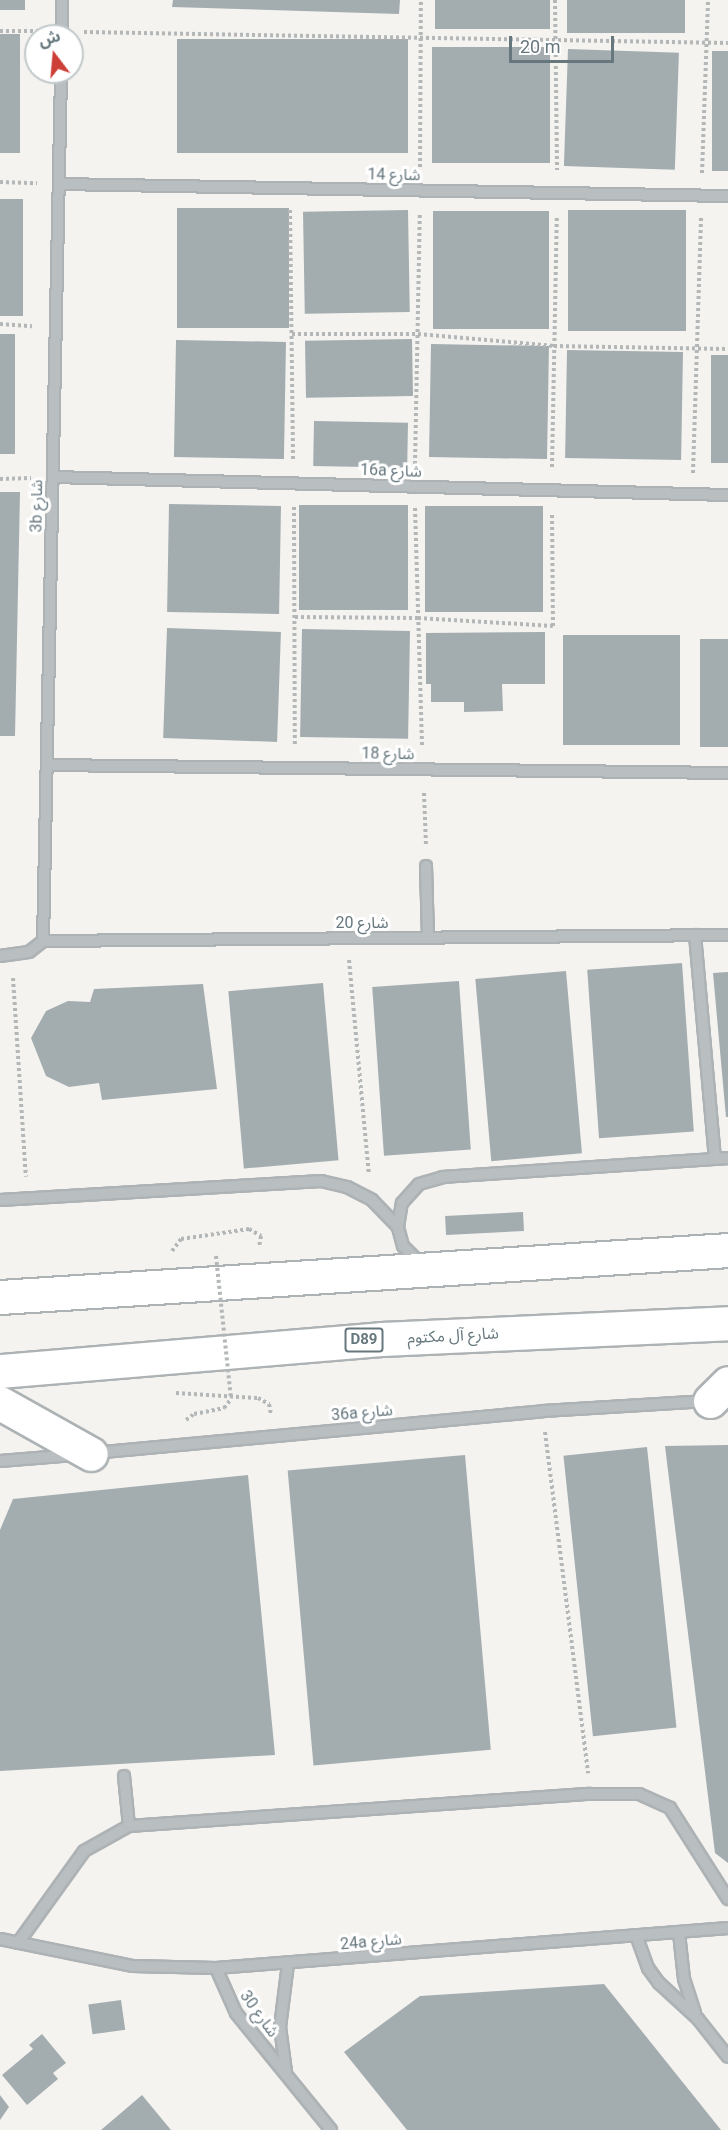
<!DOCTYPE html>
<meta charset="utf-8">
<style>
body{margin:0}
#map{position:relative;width:728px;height:2130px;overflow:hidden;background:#f4f3f0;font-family:Roboto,"Noto Sans Arabic",sans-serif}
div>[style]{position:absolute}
.building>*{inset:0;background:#a3acaf;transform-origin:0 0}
.path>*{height:4px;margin-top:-2px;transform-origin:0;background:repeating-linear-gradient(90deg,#b3b7b8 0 3px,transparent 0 6px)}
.roads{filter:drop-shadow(2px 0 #adb2b4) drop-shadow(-2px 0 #adb2b4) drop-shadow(0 2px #adb2b4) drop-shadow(0 -2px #adb2b4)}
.minor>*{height:10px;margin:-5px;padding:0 5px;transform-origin:5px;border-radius:5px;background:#b9bec0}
.major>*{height:33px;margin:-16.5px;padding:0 16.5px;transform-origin:16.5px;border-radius:16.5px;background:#fff}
.path-bridge>*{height:4px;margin-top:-2px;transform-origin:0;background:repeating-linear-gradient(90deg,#b3b7b8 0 3px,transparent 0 6px)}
span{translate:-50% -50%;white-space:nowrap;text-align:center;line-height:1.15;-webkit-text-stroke:6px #fff;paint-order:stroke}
.shield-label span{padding:2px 4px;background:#fff;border:2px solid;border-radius:4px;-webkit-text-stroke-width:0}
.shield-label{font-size:15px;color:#66777e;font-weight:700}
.street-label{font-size:16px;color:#66777e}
.north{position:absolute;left:24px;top:24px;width:60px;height:60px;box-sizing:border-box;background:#fff;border:2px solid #c2c9cb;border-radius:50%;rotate:344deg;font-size:16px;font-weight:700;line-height:24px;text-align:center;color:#66777e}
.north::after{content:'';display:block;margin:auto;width:21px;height:27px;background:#cd4037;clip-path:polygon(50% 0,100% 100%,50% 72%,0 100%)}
.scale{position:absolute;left:509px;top:36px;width:105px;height:27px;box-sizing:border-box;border:3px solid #66777e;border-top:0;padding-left:8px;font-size:18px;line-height:21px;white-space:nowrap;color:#66777e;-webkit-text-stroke:4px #fff;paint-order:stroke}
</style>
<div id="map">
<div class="building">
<i style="left:0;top:0;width:25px;height:10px"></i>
<i style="clip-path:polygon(173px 0,400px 0,399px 14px,172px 7px)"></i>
<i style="left:435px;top:0;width:115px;height:29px"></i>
<i style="left:567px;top:0;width:118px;height:33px"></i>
<i style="left:0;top:34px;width:20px;height:119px"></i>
<i style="left:177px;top:39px;width:231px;height:114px"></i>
<i style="left:432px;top:47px;width:118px;height:116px"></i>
<i style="left:568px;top:49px;width:111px;height:117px;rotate:2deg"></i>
<i style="left:712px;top:51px;width:16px;height:120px"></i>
<i style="left:0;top:199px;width:23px;height:117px"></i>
<i style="left:177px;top:208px;width:112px;height:120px"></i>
<i style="left:408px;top:210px;width:102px;height:105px;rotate:89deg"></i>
<i style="left:686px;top:210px;width:121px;height:118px;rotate:90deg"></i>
<i style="left:433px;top:211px;width:116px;height:118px"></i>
<i style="left:0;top:334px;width:15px;height:120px"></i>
<i style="left:412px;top:339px;width:57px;height:107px;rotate:89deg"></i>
<i style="left:176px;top:340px;width:110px;height:117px;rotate:1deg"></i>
<i style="left:431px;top:344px;width:118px;height:113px;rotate:1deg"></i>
<i style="left:567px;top:350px;width:116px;height:108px;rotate:1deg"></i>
<i style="left:711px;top:355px;width:17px;height:108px"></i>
<i style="left:314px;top:421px;width:94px;height:45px;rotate:1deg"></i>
<i style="clip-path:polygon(0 492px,20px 492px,15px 736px,0 736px)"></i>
<i style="left:169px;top:504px;width:112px;height:108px;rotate:1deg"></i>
<i style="left:299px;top:505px;width:109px;height:105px"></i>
<i style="left:425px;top:506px;width:118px;height:106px"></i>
<i style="left:167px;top:628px;width:114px;height:110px;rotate:2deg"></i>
<i style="left:302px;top:629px;width:108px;height:108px;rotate:1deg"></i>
<i style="clip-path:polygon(545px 632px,545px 684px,502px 684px,503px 711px,464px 712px,464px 702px,431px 702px,431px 684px,426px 684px,426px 633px)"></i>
<i style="left:563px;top:635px;width:117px;height:110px"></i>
<i style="left:728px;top:639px;width:108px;height:28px;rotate:90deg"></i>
<i style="left:682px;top:963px;width:169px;height:95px;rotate:86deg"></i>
<i style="left:566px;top:971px;width:183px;height:91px;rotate:85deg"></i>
<i style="clip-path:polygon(728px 972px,728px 1117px,726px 1117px,713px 973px)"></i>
<i style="left:459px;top:981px;width:169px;height:87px;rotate:86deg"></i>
<i style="left:323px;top:983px;width:178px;height:95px;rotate:85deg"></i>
<i style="clip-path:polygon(203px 984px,217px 1089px,102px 1100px,99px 1083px,69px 1087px,46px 1076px,31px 1038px,46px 1011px,68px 1001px,90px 1002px,94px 989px)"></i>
<i style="left:523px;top:1212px;width:19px;height:78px;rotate:87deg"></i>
<i style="clip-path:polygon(728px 1445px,728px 1863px,715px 1853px,665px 1446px)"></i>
<i style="left:647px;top:1447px;width:282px;height:84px;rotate:84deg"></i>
<i style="left:465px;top:1455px;width:296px;height:178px;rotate:85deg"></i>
<i style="clip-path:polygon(248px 1475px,275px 1755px,0 1771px,0 1530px,13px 1499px)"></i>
<i style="clip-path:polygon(604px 1984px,721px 2130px,407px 2130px,344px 2052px,420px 1996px)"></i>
<i style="left:121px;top:2000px;width:30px;height:33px;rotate:82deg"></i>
<i style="clip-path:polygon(42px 2034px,66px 2063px,53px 2073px,58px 2079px,27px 2105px,2px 2075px,33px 2049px,29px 2045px)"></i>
<i style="clip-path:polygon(0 2095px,9px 2107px,0 2120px)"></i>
<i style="clip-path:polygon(142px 2095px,171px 2130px,101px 2130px)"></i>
</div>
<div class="path">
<i style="left:555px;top:0;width:170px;rotate:89.3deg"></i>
<i style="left:0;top:31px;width:40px"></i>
<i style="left:84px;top:32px;width:644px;rotate:0.98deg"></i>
<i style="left:420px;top:167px;width:167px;rotate:-89.7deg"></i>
<i style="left:702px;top:173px;width:173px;rotate:-88deg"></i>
<i style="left:0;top:182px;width:37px;rotate:2deg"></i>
<i style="left:290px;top:210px;width:250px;rotate:89.3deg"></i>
<i style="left:0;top:324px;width:32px;rotate:4deg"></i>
<i style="left:292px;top:334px;width:126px"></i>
<i style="left:418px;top:334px;width:137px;rotate:5deg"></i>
<i style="left:554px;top:346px;width:174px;rotate:1deg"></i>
<i style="left:415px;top:464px;width:250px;rotate:-88.9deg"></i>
<i style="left:552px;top:467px;width:250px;rotate:-88.9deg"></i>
<i style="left:693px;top:473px;width:256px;rotate:-88.2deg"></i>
<i style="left:0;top:479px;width:31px;rotate:-2deg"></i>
<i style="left:294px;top:507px;width:238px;rotate:89.8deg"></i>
<i style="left:415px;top:508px;width:238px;rotate:88.3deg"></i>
<i style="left:295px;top:617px;width:123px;rotate:0.5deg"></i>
<i style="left:418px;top:618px;width:135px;rotate:3.4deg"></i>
<i style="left:553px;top:626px;width:112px;rotate:-90.5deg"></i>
<i style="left:424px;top:793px;width:52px;rotate:87.8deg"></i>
<i style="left:349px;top:960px;width:215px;rotate:84.7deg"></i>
<i style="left:13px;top:978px;width:199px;rotate:86.3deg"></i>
<i style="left:172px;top:1251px;width:15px;rotate:-53deg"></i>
<i style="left:181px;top:1239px;width:69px;rotate:-8.4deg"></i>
<i style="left:249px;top:1229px;width:14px;rotate:30deg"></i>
<i style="left:261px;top:1236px;width:10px;rotate:101deg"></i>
<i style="left:176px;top:1393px;width:82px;rotate:3.5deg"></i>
<i style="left:258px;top:1398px;width:13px;rotate:29deg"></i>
<i style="left:269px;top:1404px;width:10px;rotate:79deg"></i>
<i style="left:186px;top:1420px;width:10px;rotate:-37deg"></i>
<i style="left:194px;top:1414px;width:31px;rotate:-11deg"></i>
<i style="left:224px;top:1408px;width:11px;rotate:-52deg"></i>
<i style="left:545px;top:1432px;width:344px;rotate:82.8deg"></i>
</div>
<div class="roads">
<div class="minor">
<i style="left:62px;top:36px;width:36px;rotate:-90deg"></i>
<i style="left:59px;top:184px;width:669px;rotate:1.03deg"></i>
<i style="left:53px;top:477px;width:675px;rotate:1.53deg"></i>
<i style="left:47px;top:765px;width:681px;rotate:0.67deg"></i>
<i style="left:426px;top:866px;width:72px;rotate:88.4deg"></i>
<i style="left:695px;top:935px;width:224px;rotate:84.9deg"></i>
<i style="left:43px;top:941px;width:869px;rotate:-88.81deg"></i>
<i style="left:0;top:956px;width:29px;rotate:-8deg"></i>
<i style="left:29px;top:952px;width:18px;rotate:-38deg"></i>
<i style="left:43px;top:941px;width:685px;rotate:-0.5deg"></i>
<i style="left:0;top:1200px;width:322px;rotate:-3.4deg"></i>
<i style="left:321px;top:1181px;width:27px;rotate:13deg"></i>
<i style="left:347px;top:1187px;width:28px;rotate:27deg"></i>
<i style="left:372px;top:1200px;width:37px;rotate:46deg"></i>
<i style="left:420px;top:1263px;width:24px;rotate:-135deg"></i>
<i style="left:403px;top:1246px;width:20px;rotate:-105deg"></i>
<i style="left:398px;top:1227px;width:24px;rotate:-81deg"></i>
<i style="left:402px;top:1203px;width:25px;rotate:-48deg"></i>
<i style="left:419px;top:1184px;width:25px;rotate:-16deg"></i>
<i style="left:443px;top:1177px;width:286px;rotate:-3.8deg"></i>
<i style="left:93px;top:1453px;width:452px;rotate:-5.3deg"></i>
<i style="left:543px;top:1411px;width:165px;rotate:-3.5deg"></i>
<i style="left:0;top:1461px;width:74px;rotate:-4.6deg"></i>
<i style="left:124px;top:1776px;width:50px;rotate:84.3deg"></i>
<i style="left:679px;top:1933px;width:46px;rotate:83.8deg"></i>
<i style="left:684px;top:1979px;width:36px;rotate:72deg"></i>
<i style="left:636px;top:1935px;width:35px;rotate:70deg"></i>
<i style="left:648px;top:1968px;width:19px;rotate:54deg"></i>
<i style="left:659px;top:1983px;width:53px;rotate:42.7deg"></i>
<i style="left:698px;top:2019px;width:48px;rotate:51.7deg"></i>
<i style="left:0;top:1939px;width:136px;rotate:11.5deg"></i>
<i style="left:133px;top:1966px;width:83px;rotate:1.4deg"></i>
<i style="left:216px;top:1968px;width:514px;rotate:-4.47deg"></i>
<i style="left:18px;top:1943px;width:113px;rotate:-54.3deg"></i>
<i style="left:84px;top:1851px;width:51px;rotate:-29.1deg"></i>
<i style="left:129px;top:1826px;width:462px;rotate:-4deg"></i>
<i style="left:590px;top:1794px;width:49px"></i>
<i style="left:639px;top:1794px;width:34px;rotate:24deg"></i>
<i style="left:670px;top:1808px;width:108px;rotate:57.5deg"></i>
<i style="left:216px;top:1968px;width:49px;rotate:66deg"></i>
<i style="left:236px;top:2013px;width:151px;rotate:50.9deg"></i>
<i style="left:286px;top:2072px;width:45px;rotate:-97.6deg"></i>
<i style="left:280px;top:2027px;width:64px;rotate:-82.8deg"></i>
</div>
<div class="major">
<i style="left:0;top:1297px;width:730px;rotate:-3.69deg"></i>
<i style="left:0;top:1371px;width:383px;rotate:-4.8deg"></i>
<i style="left:382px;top:1339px;width:346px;rotate:-2.6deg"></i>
<i style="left:710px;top:1401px;width:25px;rotate:-45deg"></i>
<i style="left:0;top:1403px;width:104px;rotate:29.3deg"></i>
</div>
</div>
<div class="path-bridge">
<i style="left:216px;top:1256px;width:144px;rotate:84deg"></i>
</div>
<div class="shield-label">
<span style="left:364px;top:1340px">D89</span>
</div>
<div class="street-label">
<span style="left:394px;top:175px;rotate:1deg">شارع 14</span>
<span style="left:391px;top:471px;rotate:2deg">16a شارع</span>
<span style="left:37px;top:506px;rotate:-89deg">3b شارع</span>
<span style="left:388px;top:754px;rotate:1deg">شارع 18</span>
<span style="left:362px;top:923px">شارع 20</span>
<span style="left:453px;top:1336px;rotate:-3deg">شارع آل مكتوم</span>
<span style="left:362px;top:1413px;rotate:-5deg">36a شارع</span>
<span style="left:371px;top:1942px;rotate:-5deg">24a شارع</span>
<span style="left:259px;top:2014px;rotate:54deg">شارع 30</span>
</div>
<div class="north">ش</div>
<div class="scale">20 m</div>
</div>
